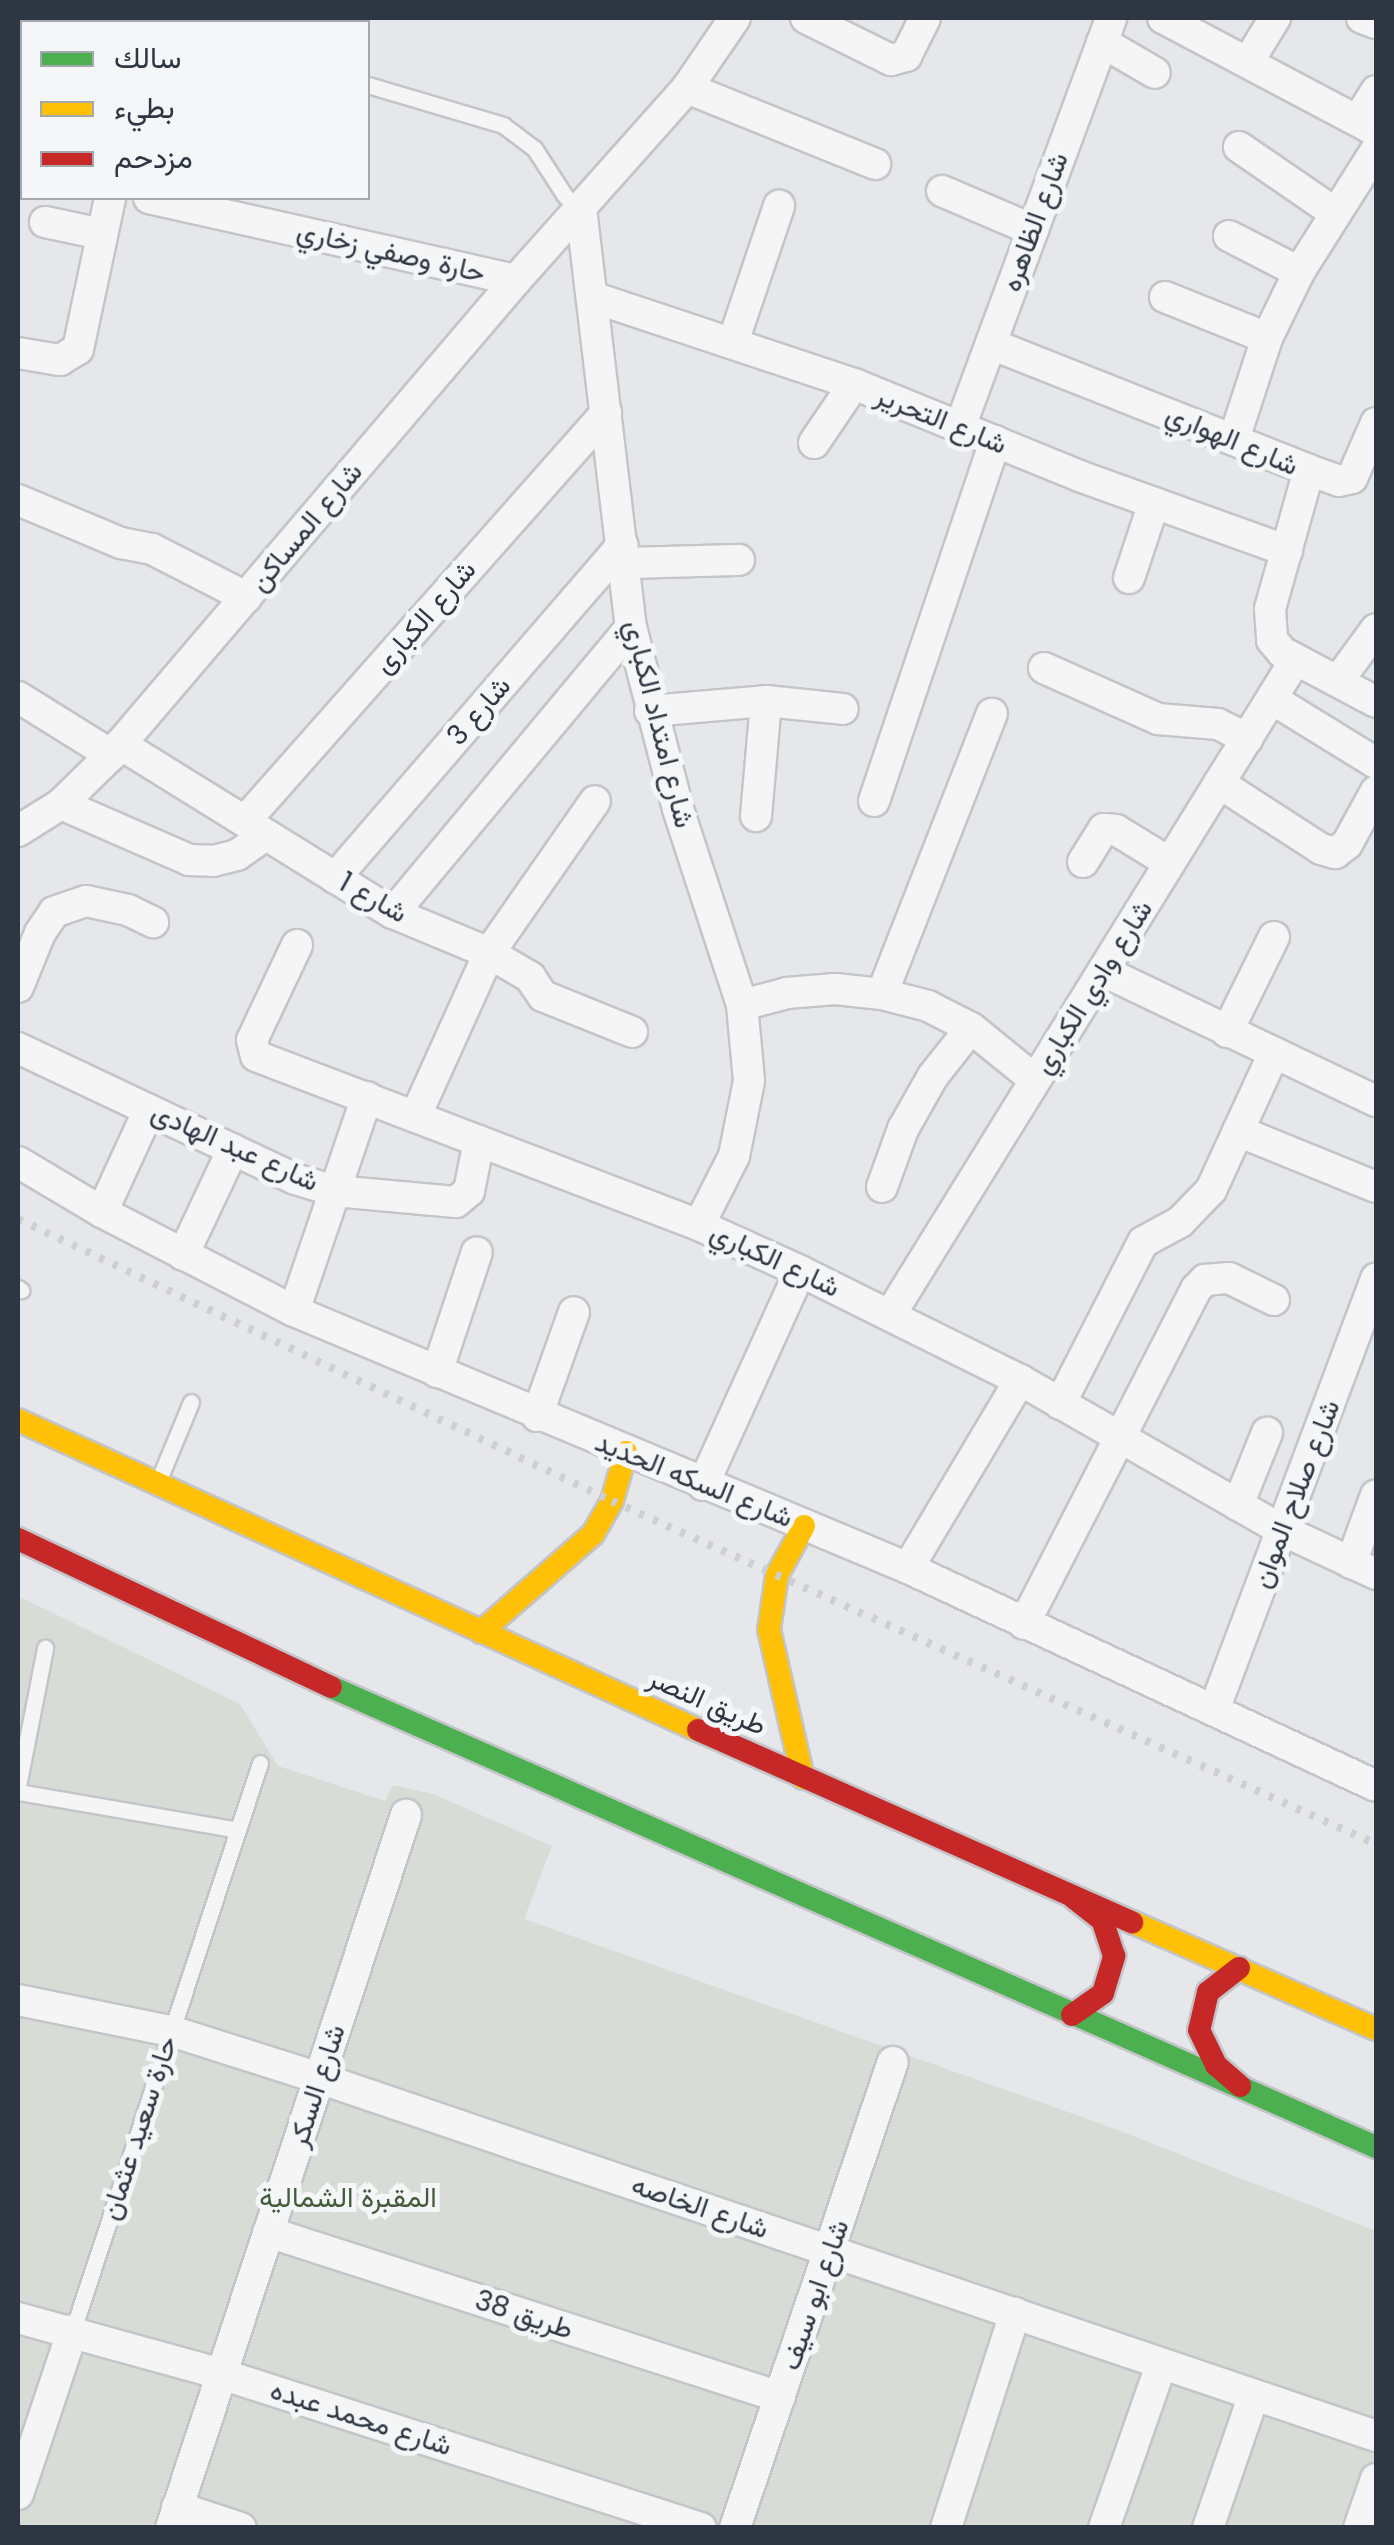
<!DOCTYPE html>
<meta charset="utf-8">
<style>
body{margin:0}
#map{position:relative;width:1394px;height:2545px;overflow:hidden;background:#e5e7ea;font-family:Poppins,Vazirmatn,sans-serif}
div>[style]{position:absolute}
.green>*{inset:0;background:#d7ddd6}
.roads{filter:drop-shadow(2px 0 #c3c5c8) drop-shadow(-2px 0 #c3c5c8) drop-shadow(0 2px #c3c5c8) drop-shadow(0 -2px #c3c5c8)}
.lane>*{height:15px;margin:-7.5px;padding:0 7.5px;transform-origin:7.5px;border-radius:7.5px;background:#f5f5f6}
.street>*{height:30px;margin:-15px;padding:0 15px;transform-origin:15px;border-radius:15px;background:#f5f5f6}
.fast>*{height:22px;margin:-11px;padding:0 11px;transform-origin:11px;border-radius:11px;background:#4caf50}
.slow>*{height:22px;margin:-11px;padding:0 11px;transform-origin:11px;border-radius:11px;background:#ffc107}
.jam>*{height:22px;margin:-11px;padding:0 11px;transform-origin:11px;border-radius:11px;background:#c62828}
.rail>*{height:8px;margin-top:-4px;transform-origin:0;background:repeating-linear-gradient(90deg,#cecfd1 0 5px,transparent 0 15px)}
span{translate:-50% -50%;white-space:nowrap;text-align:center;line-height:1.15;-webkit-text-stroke:10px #f4f6f8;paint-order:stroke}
.street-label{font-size:28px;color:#2d3642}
.park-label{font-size:28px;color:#445c3c}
.frame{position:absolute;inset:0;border:20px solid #2d3642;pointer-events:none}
.legend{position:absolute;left:20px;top:20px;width:350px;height:180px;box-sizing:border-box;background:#f4f6f8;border:2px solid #a4a9af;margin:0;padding:12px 18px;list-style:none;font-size:30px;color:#2d3642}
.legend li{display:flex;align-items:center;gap:20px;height:50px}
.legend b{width:50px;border:2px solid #a4a9af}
</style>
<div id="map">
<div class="green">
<i style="clip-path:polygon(18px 1596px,240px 1704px,278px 1766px,385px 1801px,393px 1785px,433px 1794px,552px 1846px,524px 1919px,1102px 2124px,1376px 2231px,1376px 2527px,18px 2527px)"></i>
</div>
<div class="roads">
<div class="lane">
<i style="left:368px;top:85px;width:141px;rotate:16.5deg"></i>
<i style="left:503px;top:125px;width:39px;rotate:37deg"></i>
<i style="left:534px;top:148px;width:57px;rotate:57.1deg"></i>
<i style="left:565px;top:196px;width:21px;rotate:39deg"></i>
<i style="left:18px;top:1288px;width:4px;rotate:34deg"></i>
<i style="left:160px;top:1477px;width:81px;rotate:-67.5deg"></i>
<i style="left:18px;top:1786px;width:141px;rotate:-78.9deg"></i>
<i style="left:18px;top:1792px;width:223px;rotate:9.8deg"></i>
<i style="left:73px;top:2330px;width:597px;rotate:-71.75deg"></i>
</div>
<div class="street">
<i style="left:806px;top:18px;width:95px;rotate:26.3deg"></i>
<i style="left:891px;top:60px;width:16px;rotate:-15deg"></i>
<i style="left:906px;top:56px;width:42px;rotate:-63.4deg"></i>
<i style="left:1163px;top:18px;width:241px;rotate:27.9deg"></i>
<i style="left:1362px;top:18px;width:15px;rotate:20deg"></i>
<i style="left:1102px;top:42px;width:61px;rotate:30.3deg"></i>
<i style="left:1248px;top:62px;width:52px;rotate:-58.5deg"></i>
<i style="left:687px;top:88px;width:203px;rotate:22deg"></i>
<i style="left:1358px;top:120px;width:34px;rotate:-58deg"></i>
<i style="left:1239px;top:147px;width:116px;rotate:34.5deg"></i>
<i style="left:942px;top:191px;width:99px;rotate:23.2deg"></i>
<i style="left:149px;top:198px;width:376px;rotate:12.6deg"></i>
<i style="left:581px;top:209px;width:421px;rotate:83.2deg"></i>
<i style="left:631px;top:627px;width:188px;rotate:75.5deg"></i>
<i style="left:678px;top:809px;width:206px;rotate:71.9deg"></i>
<i style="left:742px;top:1005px;width:76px;rotate:84.7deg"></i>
<i style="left:749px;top:1081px;width:76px;rotate:101.3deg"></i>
<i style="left:734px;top:1156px;width:77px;rotate:116.9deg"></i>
<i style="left:45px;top:222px;width:58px;rotate:11.9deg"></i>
<i style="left:1229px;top:236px;width:79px;rotate:27.2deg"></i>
<i style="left:592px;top:297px;width:276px;rotate:18.4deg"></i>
<i style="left:854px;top:384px;width:246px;rotate:22.2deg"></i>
<i style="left:1082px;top:477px;width:218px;rotate:19.8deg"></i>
<i style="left:1165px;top:297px;width:110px;rotate:21.9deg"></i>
<i style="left:733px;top:342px;width:144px;rotate:-71.3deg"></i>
<i style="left:991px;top:344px;width:342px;rotate:21.6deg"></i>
<i style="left:1309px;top:470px;width:144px;rotate:105.7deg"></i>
<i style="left:1270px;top:609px;width:31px;rotate:86deg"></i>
<i style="left:1272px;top:640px;width:16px;rotate:50deg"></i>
<i style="left:1282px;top:652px;width:106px;rotate:28deg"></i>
<i style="left:18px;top:353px;width:43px;rotate:9.5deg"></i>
<i style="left:60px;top:360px;width:21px;rotate:-31deg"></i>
<i style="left:78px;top:349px;width:154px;rotate:-78deg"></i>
<i style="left:960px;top:427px;width:436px;rotate:-69.7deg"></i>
<i style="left:1234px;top:439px;width:106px;rotate:-71.9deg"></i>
<i style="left:1267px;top:338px;width:73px;rotate:-64.1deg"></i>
<i style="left:1299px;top:272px;width:144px;rotate:-57.7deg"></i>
<i style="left:814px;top:443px;width:71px;rotate:-55.9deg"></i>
<i style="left:1309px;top:470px;width:32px;rotate:20deg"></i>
<i style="left:1339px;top:481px;width:13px;rotate:-13deg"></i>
<i style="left:1352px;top:478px;width:60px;rotate:-66.4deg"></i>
<i style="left:18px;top:500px;width:112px;rotate:22.7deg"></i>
<i style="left:121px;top:543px;width:32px;rotate:11deg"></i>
<i style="left:152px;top:549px;width:106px;rotate:27.1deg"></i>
<i style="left:624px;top:563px;width:115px;rotate:-1.5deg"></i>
<i style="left:1129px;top:578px;width:79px;rotate:-71.6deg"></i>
<i style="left:1044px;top:668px;width:125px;rotate:24.1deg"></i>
<i style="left:1158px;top:719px;width:60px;rotate:4.8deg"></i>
<i style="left:1218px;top:724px;width:33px;rotate:27deg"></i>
<i style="left:1338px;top:681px;width:64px;rotate:-53.8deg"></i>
<i style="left:18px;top:697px;width:110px;rotate:31.9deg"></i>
<i style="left:1272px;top:699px;width:122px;rotate:31.6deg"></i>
<i style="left:650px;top:711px;width:116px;rotate:-4.9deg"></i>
<i style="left:766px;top:701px;width:77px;rotate:5.9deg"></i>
<i style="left:120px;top:744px;width:321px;rotate:31.8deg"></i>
<i style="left:393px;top:913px;width:104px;rotate:22.6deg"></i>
<i style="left:489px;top:953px;width:48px;rotate:30.3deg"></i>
<i style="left:530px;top:977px;width:23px;rotate:56deg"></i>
<i style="left:543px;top:996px;width:96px;rotate:22deg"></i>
<i style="left:1219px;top:783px;width:121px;rotate:32.9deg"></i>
<i style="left:1321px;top:849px;width:15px;rotate:16deg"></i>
<i style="left:1335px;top:853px;width:15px;rotate:-37deg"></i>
<i style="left:1347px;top:844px;width:60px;rotate:-61.3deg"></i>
<i style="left:874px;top:801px;width:380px;rotate:-71.4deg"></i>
<i style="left:61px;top:804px;width:140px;rotate:23.6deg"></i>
<i style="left:189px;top:860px;width:24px;rotate:2deg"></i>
<i style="left:213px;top:861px;width:25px;rotate:-14deg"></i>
<i style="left:237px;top:855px;width:35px;rotate:-35deg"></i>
<i style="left:756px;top:816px;width:115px;rotate:-85deg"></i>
<i style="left:245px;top:821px;width:545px;rotate:-48.5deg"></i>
<i style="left:18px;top:831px;width:51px;rotate:-32.1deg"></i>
<i style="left:61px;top:804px;width:70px;rotate:-44.4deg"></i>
<i style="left:111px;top:755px;width:624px;rotate:-49.55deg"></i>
<i style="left:516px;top:280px;width:257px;rotate:-48.3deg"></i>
<i style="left:687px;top:88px;width:85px;rotate:-55.6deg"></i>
<i style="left:1083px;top:862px;width:39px;rotate:-58deg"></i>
<i style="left:1104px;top:829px;width:12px;rotate:5deg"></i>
<i style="left:1116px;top:830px;width:63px;rotate:31.4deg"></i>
<i style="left:335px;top:878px;width:440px;rotate:-49.2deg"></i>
<i style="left:393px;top:913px;width:372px;rotate:-50.2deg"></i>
<i style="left:297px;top:945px;width:105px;rotate:115.3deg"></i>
<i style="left:252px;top:1040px;width:16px;rotate:76deg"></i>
<i style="left:256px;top:1056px;width:474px;rotate:20.9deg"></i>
<i style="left:699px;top:1225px;width:111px;rotate:24.5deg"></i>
<i style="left:800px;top:1271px;width:246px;rotate:26.4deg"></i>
<i style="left:1020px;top:1380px;width:302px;rotate:29.8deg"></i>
<i style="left:1282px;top:1530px;width:104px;rotate:25.1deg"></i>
<i style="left:1103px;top:971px;width:302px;rotate:25.5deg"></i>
<i style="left:18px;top:987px;width:58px;rotate:-67.8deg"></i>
<i style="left:40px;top:933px;width:25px;rotate:-56deg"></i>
<i style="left:54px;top:912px;width:34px;rotate:-19deg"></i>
<i style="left:86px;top:901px;width:43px;rotate:12.1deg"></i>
<i style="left:128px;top:910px;width:28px;rotate:26deg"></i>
<i style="left:882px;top:994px;width:301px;rotate:-68.6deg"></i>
<i style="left:742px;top:1005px;width:47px;rotate:-14.9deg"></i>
<i style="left:787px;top:993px;width:48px;rotate:-4.8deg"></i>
<i style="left:835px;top:989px;width:47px;rotate:6.1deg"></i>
<i style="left:882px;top:994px;width:48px;rotate:14.6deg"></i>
<i style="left:928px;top:1006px;width:48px;rotate:27.1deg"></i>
<i style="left:971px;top:1028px;width:82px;rotate:39.1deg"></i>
<i style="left:1227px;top:1032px;width:106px;rotate:-63.7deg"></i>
<i style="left:18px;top:1048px;width:306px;rotate:25.3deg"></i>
<i style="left:295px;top:1179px;width:42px;rotate:16.7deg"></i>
<i style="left:335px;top:1191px;width:121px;rotate:5.2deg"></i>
<i style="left:456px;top:1202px;width:17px;rotate:-40deg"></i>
<i style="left:469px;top:1191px;width:51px;rotate:-78.7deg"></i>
<i style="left:416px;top:1115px;width:178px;rotate:-65.7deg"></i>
<i style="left:489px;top:953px;width:185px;rotate:-55.1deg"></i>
<i style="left:1238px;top:1131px;width:149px;rotate:22.1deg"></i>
<i style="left:18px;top:1162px;width:98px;rotate:30.8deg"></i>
<i style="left:102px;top:1212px;width:216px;rotate:27.3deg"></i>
<i style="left:294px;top:1311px;width:666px;rotate:22.71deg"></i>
<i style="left:908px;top:1568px;width:516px;rotate:24.98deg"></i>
<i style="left:882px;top:1187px;width:62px;rotate:-70.1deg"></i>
<i style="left:903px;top:1129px;width:61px;rotate:-60.5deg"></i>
<i style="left:933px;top:1076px;width:61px;rotate:-51.6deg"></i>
<i style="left:102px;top:1212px;width:112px;rotate:-65.3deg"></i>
<i style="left:183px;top:1255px;width:117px;rotate:-64.7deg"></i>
<i style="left:294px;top:1311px;width:226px;rotate:-71.2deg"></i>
<i style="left:890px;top:1315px;width:771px;rotate:-58.25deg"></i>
<i style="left:437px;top:1372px;width:126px;rotate:-71.6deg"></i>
<i style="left:1060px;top:1404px;width:182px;rotate:-62.9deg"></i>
<i style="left:1143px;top:1242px;width:42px;rotate:-28.4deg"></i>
<i style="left:1180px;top:1222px;width:45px;rotate:-45.9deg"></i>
<i style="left:1211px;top:1190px;width:151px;rotate:-65.3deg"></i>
<i style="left:537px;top:1416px;width:110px;rotate:-70.4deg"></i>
<i style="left:703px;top:1485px;width:235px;rotate:-65.6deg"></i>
<i style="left:1238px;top:1505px;width:78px;rotate:-68.1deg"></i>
<i style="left:1351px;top:1563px;width:72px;rotate:-69.8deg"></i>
<i style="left:908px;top:1568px;width:219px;rotate:-59.2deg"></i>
<i style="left:1024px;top:1624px;width:377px;rotate:-62.8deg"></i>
<i style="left:1196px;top:1289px;width:13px;rotate:-45deg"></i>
<i style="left:1205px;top:1280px;width:24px;rotate:-5deg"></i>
<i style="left:1229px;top:1278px;width:50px;rotate:26.1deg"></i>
<i style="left:1214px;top:1710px;width:461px;rotate:-69.4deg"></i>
<i style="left:18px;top:2000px;width:156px;rotate:11.5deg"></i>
<i style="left:171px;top:2031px;width:155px;rotate:17.6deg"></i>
<i style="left:319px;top:2078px;width:1116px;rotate:18.71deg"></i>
<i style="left:268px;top:2232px;width:538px;rotate:17.86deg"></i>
<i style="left:18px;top:2318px;width:211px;rotate:15.4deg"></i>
<i style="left:221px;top:2374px;width:504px;rotate:17.79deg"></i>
<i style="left:18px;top:2494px;width:173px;rotate:-71.5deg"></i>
<i style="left:177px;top:2507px;width:67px;rotate:18.2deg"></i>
<i style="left:171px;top:2528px;width:751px;rotate:-71.76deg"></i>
<i style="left:735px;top:2528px;width:492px;rotate:-71.3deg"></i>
<i style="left:946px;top:2528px;width:226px;rotate:-72.2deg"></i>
<i style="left:1104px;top:2528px;width:173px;rotate:-70.7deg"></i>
<i style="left:1208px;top:2528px;width:139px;rotate:-71deg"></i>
<i style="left:1359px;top:2528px;width:52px;rotate:-70.9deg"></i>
</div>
<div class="fast">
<i style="left:331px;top:1687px;width:1142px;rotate:23.76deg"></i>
</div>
<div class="slow">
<i style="left:18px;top:1420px;width:747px;rotate:24.51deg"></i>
<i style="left:481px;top:1632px;width:149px;rotate:-41.2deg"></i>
<i style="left:593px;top:1534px;width:38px;rotate:-60deg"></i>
<i style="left:612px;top:1501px;width:51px;rotate:-74.1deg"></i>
<i style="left:803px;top:1778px;width:152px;rotate:-102.9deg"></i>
<i style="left:769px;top:1630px;width:56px;rotate:-81.7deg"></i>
<i style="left:777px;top:1575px;width:56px;rotate:-61.1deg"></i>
<i style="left:1132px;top:1922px;width:266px;rotate:23.7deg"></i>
</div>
<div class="jam">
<i style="left:18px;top:1539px;width:346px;rotate:25.3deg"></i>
<i style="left:698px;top:1730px;width:475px;rotate:23.9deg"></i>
<i style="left:1239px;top:1968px;width:39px;rotate:142deg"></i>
<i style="left:1208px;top:1992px;width:39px;rotate:103deg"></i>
<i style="left:1199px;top:2030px;width:39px;rotate:64deg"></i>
<i style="left:1216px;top:2065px;width:32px;rotate:41deg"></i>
<i style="left:1072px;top:2015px;width:38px;rotate:-35deg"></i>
<i style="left:1103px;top:1993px;width:39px;rotate:-73deg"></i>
<i style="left:1114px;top:1956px;width:38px;rotate:-108deg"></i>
<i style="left:1102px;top:1920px;width:36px;rotate:-142deg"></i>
</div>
</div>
<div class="rail">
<i style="left:18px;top:1219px;width:658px;rotate:25.4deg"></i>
<i style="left:612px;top:1501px;width:837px;rotate:24.18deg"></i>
</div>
<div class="street-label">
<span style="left:1035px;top:222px;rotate:-70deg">شارع الظاهره</span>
<span style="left:391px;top:252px;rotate:13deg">حارة وصفي زخاري</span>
<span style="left:941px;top:420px;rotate:22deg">شارع التحرير</span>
<span style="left:1232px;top:440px;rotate:23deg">شارع الهواري</span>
<span style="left:306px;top:527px;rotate:-50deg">شارع المساكن</span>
<span style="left:425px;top:617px;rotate:-49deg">شارع الكبارى</span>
<span style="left:479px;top:711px;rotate:-49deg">شارع 3</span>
<span style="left:659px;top:724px;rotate:76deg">شارع امتداد الكباري</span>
<span style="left:373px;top:898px;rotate:29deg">شارع 1</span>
<span style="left:1093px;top:987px;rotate:-58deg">شارع وادي الكباري</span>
<span style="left:235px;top:1147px;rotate:24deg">شارع عبد الهادى</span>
<span style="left:775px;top:1260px;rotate:25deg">شارع الكباري</span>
<span style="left:694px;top:1480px;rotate:22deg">شارع السكه الحديد</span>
<span style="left:1296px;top:1494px;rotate:-69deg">شارع صلاح الموان</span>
<span style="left:707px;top:1702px;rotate:24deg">طريق النصر</span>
<span style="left:317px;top:2086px;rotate:-72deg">شارع السكر</span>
<span style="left:139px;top:2128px;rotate:-72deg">حارة سعيد عثمان</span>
<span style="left:700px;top:2207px;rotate:19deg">شارع الخاصه</span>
<span style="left:815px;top:2295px;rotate:-71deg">شارع ابو سيف</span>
<span style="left:524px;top:2315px;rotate:18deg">طريق 38</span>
<span style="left:361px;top:2418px;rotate:18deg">شارع محمد عبده</span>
</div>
<div class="park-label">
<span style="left:348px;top:2198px">المقبرة الشمالية</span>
</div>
<div class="frame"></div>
<ul class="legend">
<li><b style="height:12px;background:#4caf50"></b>سالك</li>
<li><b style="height:12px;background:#ffc107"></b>بطيء</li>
<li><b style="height:12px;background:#c62828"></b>مزدحم</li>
</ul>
</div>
